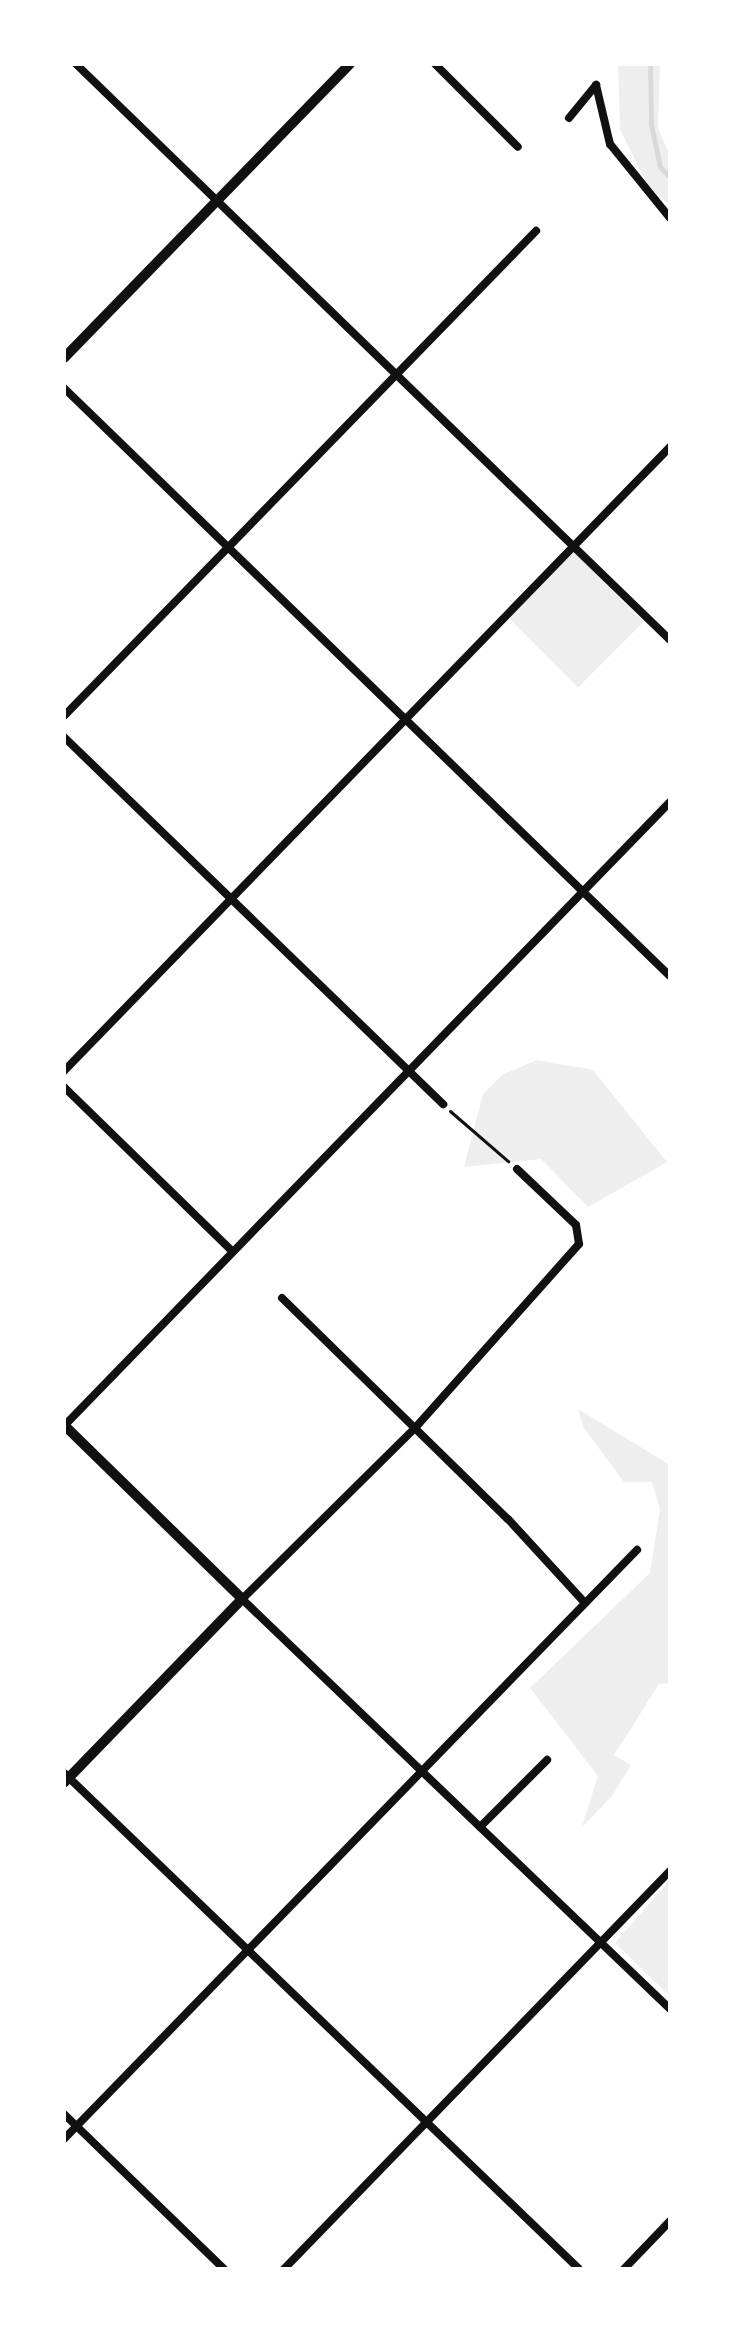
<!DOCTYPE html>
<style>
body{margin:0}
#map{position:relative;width:734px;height:2333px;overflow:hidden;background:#fff;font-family:"Times New Roman",serif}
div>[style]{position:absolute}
.green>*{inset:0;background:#eee;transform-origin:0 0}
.stream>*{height:5px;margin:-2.5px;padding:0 2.5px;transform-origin:2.5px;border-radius:2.5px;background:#d9d9d9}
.path>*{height:3px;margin:-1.5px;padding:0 1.5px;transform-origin:1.5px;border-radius:1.5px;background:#111}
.minor>*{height:8px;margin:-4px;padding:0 4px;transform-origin:4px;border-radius:4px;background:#111}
.tertiary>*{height:10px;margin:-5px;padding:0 5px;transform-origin:5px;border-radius:5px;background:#111}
span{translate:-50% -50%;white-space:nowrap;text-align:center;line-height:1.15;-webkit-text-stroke:8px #fff;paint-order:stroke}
.frame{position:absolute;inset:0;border:66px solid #fff;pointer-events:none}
</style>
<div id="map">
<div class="green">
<i style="clip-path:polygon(618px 64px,660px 64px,658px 128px,670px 156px,670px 206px,647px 184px,620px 129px)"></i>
<i style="left:573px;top:551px;width:100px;height:93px;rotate:45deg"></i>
<i style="clip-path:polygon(537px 1060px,593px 1070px,667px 1162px,588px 1207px,541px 1159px,464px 1167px,483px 1094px,502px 1075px)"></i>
<i style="clip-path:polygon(578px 1409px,670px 1465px,670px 1683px,659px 1684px,614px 1755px,631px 1765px,612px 1796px,582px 1827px,598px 1776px,530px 1688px,650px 1573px,660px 1509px,652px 1482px,624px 1482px,584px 1428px)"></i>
<i style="clip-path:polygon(670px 1880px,670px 1996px,615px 1943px)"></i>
</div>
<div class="stream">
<i style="left:650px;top:64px;width:60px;rotate:89deg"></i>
<i style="left:651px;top:124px;width:44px;rotate:78.2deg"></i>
<i style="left:660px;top:167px;width:14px;rotate:45deg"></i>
</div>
<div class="path">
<i style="left:450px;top:1111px;width:77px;rotate:40.8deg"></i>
</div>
<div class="minor">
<i style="left:76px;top:64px;width:827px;rotate:44.12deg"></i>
<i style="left:435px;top:64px;width:117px;rotate:45deg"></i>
<i style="left:569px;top:118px;width:43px;rotate:-50.7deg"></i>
<i style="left:596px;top:85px;width:61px;rotate:76.7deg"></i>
<i style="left:610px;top:144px;width:95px;rotate:51deg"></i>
<i style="left:64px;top:388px;width:844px;rotate:44.14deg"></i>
<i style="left:64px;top:716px;width:677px;rotate:-45.78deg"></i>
<i style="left:64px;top:737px;width:528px;rotate:44.08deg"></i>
<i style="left:64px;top:1071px;width:870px;rotate:-45.84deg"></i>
<i style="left:64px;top:1087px;width:236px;rotate:44.3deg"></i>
<i style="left:517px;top:1169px;width:81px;rotate:43.5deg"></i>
<i style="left:576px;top:1225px;width:19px;rotate:81deg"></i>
<i style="left:579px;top:1244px;width:245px;rotate:131.7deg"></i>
<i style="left:416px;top:1427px;width:245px;rotate:135.3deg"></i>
<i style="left:242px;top:1599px;width:593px;rotate:43.77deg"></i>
<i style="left:282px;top:1298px;width:316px;rotate:44.4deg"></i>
<i style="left:508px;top:1519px;width:113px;rotate:47.5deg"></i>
<i style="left:64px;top:1426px;width:870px;rotate:-45.84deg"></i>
<i style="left:64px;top:1773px;width:715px;rotate:43.92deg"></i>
<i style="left:480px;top:1827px;width:95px;rotate:-45deg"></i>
<i style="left:64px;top:2114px;width:223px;rotate:44.1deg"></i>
<i style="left:64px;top:2139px;width:822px;rotate:-45.79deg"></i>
<i style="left:284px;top:2269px;width:554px;rotate:-45.88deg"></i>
<i style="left:624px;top:2269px;width:66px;rotate:-46.2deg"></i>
</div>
<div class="tertiary">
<i style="left:64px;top:358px;width:410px;rotate:-45.8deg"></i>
<i style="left:64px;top:1425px;width:249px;rotate:44.3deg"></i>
<i style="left:242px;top:1599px;width:256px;rotate:134.1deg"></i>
</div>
<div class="frame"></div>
</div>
